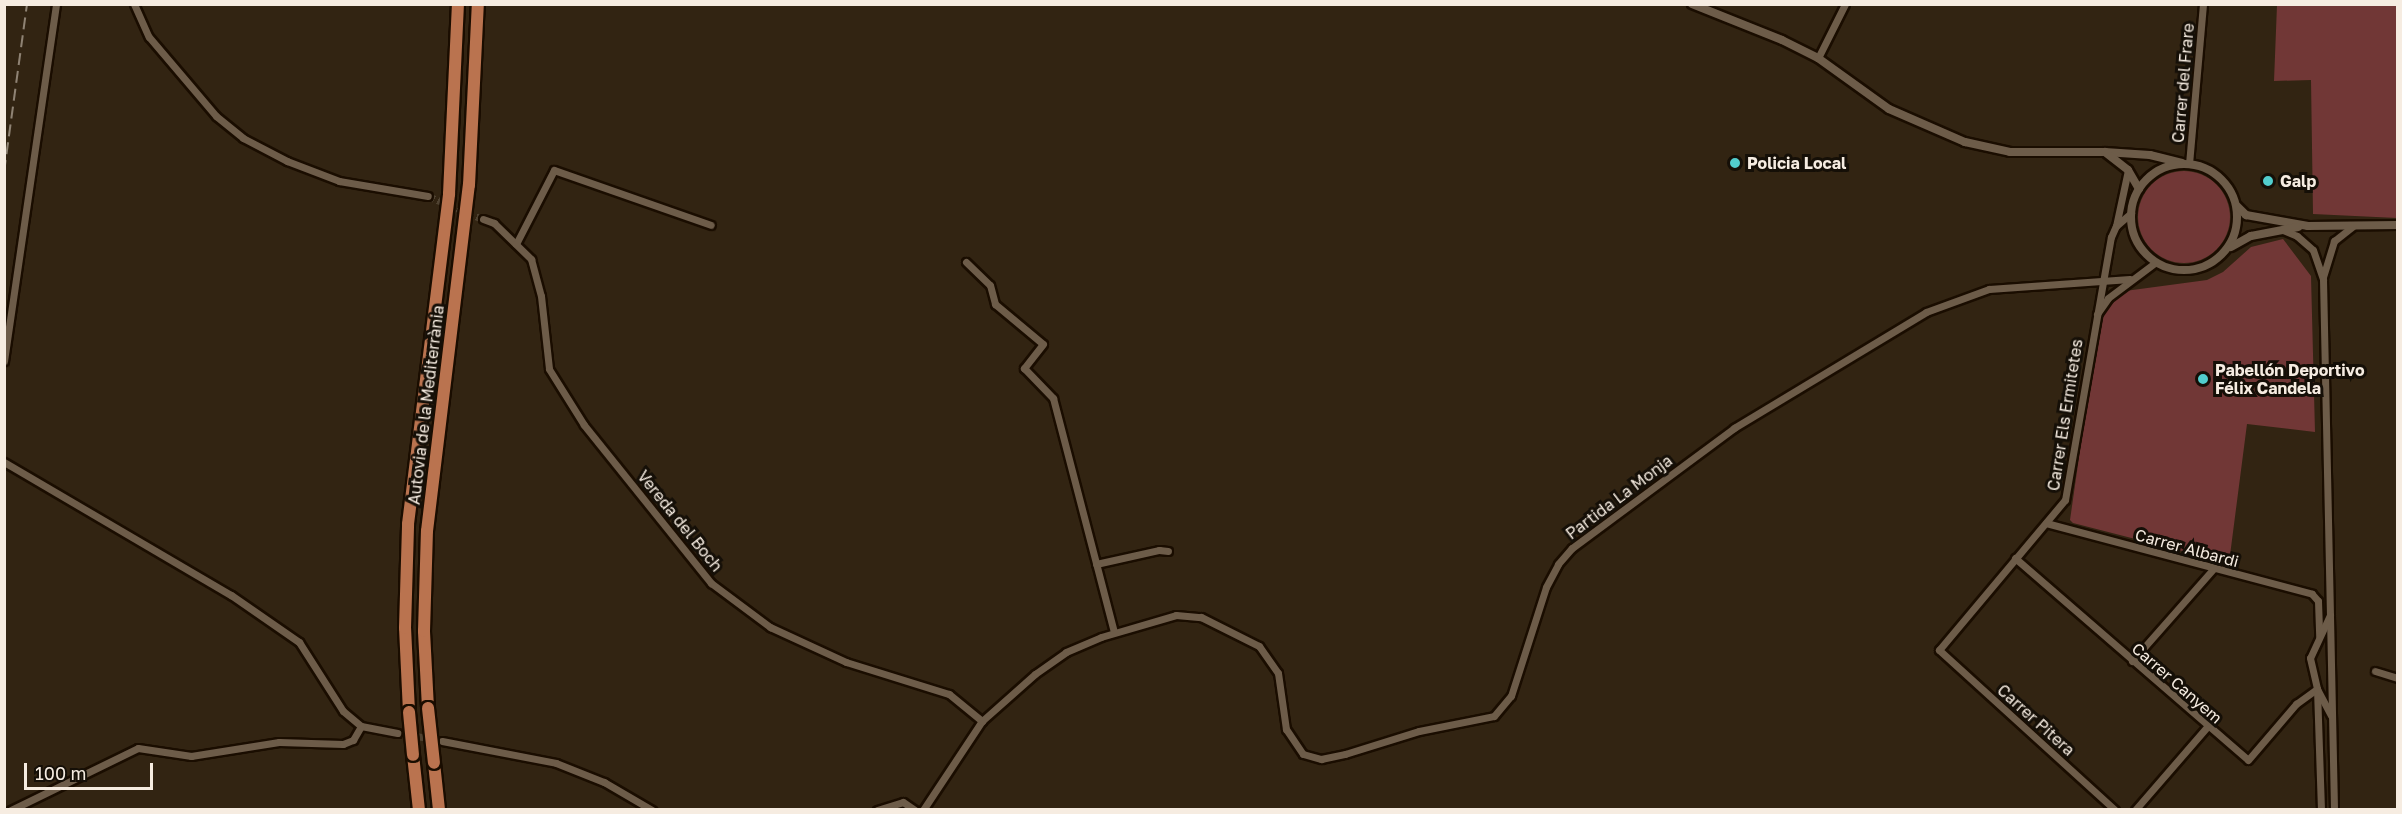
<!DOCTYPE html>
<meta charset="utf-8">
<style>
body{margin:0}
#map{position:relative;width:2402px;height:814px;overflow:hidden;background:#322412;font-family:"Golos Text",sans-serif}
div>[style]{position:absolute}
.green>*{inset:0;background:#713736}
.round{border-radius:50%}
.minor-tunnel>*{height:7px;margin-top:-3.5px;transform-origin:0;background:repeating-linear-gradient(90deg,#4f4231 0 7px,transparent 0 10.5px)}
.roads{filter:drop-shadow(2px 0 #1a0d00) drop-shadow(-2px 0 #1a0d00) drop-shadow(0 2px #1a0d00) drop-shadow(0 -2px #1a0d00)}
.minor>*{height:7px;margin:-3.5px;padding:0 3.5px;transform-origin:3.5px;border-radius:3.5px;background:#6d5c49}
.tertiary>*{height:8px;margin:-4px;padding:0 4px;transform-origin:4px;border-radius:4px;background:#6d5c49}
.tertiary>.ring{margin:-4px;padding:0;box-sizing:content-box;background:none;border:8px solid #6d5c49;border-radius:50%}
.motorway>*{height:12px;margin:-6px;padding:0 6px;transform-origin:6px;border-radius:6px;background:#ba734f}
.rail>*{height:2px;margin-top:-1px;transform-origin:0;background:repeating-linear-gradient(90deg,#8f8374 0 12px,transparent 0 18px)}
.bridges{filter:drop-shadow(2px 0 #1a0d00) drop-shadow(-2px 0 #1a0d00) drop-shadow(0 2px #1a0d00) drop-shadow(0 -2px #1a0d00)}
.motorway-bridge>*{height:12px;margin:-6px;padding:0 6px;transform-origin:6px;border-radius:6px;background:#ba734f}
.dots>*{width:16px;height:16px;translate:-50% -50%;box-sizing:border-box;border:3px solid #150f07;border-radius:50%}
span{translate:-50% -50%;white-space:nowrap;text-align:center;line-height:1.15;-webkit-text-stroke:6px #150f07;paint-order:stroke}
.street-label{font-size:16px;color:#f6ece1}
.poi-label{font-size:16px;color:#f6ece1;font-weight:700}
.left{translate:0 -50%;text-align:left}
.frame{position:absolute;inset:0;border:6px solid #f6ece1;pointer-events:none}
.scale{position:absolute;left:24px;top:763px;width:129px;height:27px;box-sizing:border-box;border:3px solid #f6ece1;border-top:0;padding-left:8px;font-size:18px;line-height:21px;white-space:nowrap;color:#f6ece1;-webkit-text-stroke:4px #150f07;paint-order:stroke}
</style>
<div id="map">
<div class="green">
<i style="clip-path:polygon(2277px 5px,2397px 5px,2397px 218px,2313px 214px,2311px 80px,2274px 81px)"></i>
<i class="round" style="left:2138px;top:171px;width:92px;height:92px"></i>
<i style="clip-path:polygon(2283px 239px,2311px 276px,2315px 432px,2247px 424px,2229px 563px,2073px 523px,2070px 520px,2099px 318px,2112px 300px,2125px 291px,2207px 280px,2223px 272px,2251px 247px)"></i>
</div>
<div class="minor-tunnel">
<i style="left:428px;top:196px;width:60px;rotate:22.7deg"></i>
<i style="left:397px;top:733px;width:36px;rotate:9deg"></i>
</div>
<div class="roads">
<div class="minor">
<i style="left:134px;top:4px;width:36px;rotate:66deg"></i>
<i style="left:149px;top:37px;width:104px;rotate:49.7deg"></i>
<i style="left:216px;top:116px;width:35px;rotate:39deg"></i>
<i style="left:243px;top:138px;width:50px;rotate:27.6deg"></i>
<i style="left:287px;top:161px;width:56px;rotate:21deg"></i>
<i style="left:339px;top:181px;width:90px;rotate:9.6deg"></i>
<i style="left:1818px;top:58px;width:60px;rotate:-63.4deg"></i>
<i style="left:2189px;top:164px;width:161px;rotate:-85deg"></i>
<i style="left:483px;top:219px;width:12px;rotate:20deg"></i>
<i style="left:494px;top:223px;width:52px;rotate:44.2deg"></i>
<i style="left:531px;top:259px;width:38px;rotate:75deg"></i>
<i style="left:541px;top:296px;width:73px;rotate:83.7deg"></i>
<i style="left:549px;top:369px;width:66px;rotate:58deg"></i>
<i style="left:584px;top:425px;width:203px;rotate:51.2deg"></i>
<i style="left:711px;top:583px;width:74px;rotate:36.7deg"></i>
<i style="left:770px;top:627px;width:84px;rotate:24.7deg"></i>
<i style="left:846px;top:662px;width:108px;rotate:17.3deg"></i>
<i style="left:949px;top:694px;width:43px;rotate:39.3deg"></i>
<i style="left:2116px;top:226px;width:57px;rotate:-77.9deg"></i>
<i style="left:2283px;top:230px;width:15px;rotate:23deg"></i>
<i style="left:2297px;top:236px;width:21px;rotate:41deg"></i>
<i style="left:2313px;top:250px;width:31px;rotate:71deg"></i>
<i style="left:2323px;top:279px;width:531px;rotate:88.81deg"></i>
<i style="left:516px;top:244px;width:83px;rotate:-62.8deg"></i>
<i style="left:554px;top:170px;width:166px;rotate:19.3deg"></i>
<i style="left:966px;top:262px;width:33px;rotate:44deg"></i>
<i style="left:990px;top:285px;width:20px;rotate:75deg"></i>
<i style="left:995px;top:304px;width:62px;rotate:39.8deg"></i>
<i style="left:1043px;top:344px;width:31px;rotate:128deg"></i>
<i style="left:1024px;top:368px;width:42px;rotate:46deg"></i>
<i style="left:1053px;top:398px;width:242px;rotate:75.4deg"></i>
<i style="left:2323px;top:277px;width:38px;rotate:-73deg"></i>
<i style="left:2334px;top:241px;width:24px;rotate:-38deg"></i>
<i style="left:2097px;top:314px;width:19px;rotate:-55deg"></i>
<i style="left:2108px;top:298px;width:60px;rotate:-36.9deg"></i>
<i style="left:4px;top:361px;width:361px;rotate:-81.7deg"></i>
<i style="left:4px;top:462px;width:263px;rotate:30.4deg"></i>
<i style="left:231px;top:595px;width:83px;rotate:34.7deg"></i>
<i style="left:299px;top:642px;width:82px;rotate:57.5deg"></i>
<i style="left:343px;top:711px;width:23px;rotate:40deg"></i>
<i style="left:361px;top:726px;width:37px;rotate:11deg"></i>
<i style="left:2046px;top:523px;width:275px;rotate:14.9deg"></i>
<i style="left:2312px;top:594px;width:9px;rotate:49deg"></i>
<i style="left:2318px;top:601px;width:35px;rotate:88deg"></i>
<i style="left:2015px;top:558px;width:308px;rotate:40.9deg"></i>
<i style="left:2248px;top:760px;width:74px;rotate:-49.4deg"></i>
<i style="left:2296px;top:704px;width:26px;rotate:-36deg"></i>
<i style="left:2317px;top:689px;width:121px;rotate:88.1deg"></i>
<i style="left:1096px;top:564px;width:65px;rotate:-12.5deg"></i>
<i style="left:1159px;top:550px;width:9px;rotate:6deg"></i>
<i style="left:2330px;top:615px;width:47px;rotate:114.9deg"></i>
<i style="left:2310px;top:658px;width:32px;rotate:77deg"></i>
<i style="left:2317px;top:689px;width:30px;rotate:62deg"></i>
<i style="left:2132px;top:661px;width:123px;rotate:-48.6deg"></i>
<i style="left:2375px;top:671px;width:24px;rotate:17deg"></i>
<i style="left:442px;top:741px;width:116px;rotate:10.9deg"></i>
<i style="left:556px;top:763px;width:52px;rotate:21.6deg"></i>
<i style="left:604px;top:782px;width:56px;rotate:30.3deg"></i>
<i style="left:11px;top:810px;width:141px;rotate:-26deg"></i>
<i style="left:138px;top:748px;width:54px;rotate:8.6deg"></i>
<i style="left:191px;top:756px;width:89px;rotate:-9deg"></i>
<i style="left:279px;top:742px;width:64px;rotate:1.8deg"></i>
<i style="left:343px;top:744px;width:11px;rotate:-22deg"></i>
<i style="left:353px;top:740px;width:16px;rotate:-60deg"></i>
<i style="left:877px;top:810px;width:27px;rotate:-17deg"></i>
<i style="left:903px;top:802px;width:14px;rotate:34deg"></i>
<i style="left:923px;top:810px;width:107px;rotate:-56.5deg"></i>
<i style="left:982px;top:721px;width:71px;rotate:-41.6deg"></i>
<i style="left:1035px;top:674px;width:38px;rotate:-35deg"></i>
<i style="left:1066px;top:652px;width:38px;rotate:-23deg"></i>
<i style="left:1101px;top:637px;width:78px;rotate:-16.3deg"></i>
<i style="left:1176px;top:615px;width:25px;rotate:5deg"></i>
<i style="left:1201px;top:617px;width:65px;rotate:26.6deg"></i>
<i style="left:1259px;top:646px;width:33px;rotate:55deg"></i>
<i style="left:1278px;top:673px;width:57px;rotate:81.9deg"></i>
<i style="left:1286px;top:729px;width:30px;rotate:56deg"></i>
<i style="left:1303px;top:754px;width:19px;rotate:16deg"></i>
<i style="left:1321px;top:759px;width:25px;rotate:-12deg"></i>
<i style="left:1345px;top:754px;width:77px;rotate:-17.3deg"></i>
<i style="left:1419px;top:731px;width:76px;rotate:-11.3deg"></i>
<i style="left:1494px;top:716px;width:26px;rotate:-50deg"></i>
<i style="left:1511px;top:696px;width:114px;rotate:-72.2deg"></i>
<i style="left:1546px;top:587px;width:26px;rotate:-62deg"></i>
<i style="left:1558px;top:564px;width:21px;rotate:-49deg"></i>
<i style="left:1572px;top:548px;width:202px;rotate:-36.5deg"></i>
<i style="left:1734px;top:428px;width:224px;rotate:-31.1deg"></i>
<i style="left:1926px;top:312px;width:67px;rotate:-20.1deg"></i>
<i style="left:1989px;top:289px;width:141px;rotate:-4.1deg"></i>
<i style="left:2115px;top:810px;width:238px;rotate:-137.7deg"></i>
<i style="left:1939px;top:650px;width:196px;rotate:-50deg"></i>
<i style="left:2065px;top:500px;width:267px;rotate:-80.1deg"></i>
<i style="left:2111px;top:237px;width:12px;rotate:-66deg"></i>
<i style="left:2116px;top:226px;width:20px;rotate:-41deg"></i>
<i style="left:2135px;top:810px;width:110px;rotate:-49.1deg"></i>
</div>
<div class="tertiary">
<i style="left:1692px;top:4px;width:97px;rotate:21.8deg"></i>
<i style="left:1782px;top:40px;width:40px;rotate:26.6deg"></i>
<i style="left:1818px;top:58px;width:87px;rotate:35.7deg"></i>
<i style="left:1889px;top:109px;width:83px;rotate:23.5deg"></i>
<i style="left:1965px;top:142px;width:46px;rotate:12.5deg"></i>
<i style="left:2010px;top:152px;width:95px"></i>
<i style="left:2105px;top:152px;width:45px;rotate:3.8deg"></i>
<i style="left:2150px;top:155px;width:33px;rotate:14deg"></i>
<i style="left:2105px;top:152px;width:29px;rotate:38deg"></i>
<i style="left:2128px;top:170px;width:22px;rotate:60deg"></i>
<i class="ring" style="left:2131px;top:164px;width:98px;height:98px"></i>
<i style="left:2237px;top:206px;width:13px;rotate:45deg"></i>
<i style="left:2246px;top:215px;width:63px;rotate:10.1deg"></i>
<i style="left:2308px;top:226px;width:90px;rotate:-0.6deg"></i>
<i style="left:2231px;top:247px;width:23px;rotate:-29deg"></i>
<i style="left:2251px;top:236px;width:48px;rotate:-10.8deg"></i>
</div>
<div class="motorway">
<i style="left:428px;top:708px;width:77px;rotate:-93deg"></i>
<i style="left:424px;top:631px;width:100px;rotate:-88.3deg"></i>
<i style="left:427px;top:531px;width:349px;rotate:-83.1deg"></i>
<i style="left:469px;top:185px;width:181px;rotate:-87.2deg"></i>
<i style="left:409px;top:712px;width:84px;rotate:-92.7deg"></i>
<i style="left:405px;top:628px;width:104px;rotate:-88.3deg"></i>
<i style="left:408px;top:524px;width:333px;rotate:-82.9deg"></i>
<i style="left:449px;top:194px;width:190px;rotate:-87.3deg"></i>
<i style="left:413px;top:755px;width:55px;rotate:83.8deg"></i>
<i style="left:434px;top:763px;width:47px;rotate:83.9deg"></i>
</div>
</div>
<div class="rail">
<i style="left:4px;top:172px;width:170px;rotate:-82.2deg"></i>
</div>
<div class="bridges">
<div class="motorway-bridge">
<i style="left:428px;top:708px;width:55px;rotate:83.8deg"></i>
<i style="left:409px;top:712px;width:43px;rotate:84.7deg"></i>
</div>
</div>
<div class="dots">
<i style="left:1735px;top:163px;background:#52cdcd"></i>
<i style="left:2268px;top:181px;background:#52cdcd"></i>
<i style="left:2203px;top:379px;background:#52cdcd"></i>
</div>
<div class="street-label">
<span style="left:2183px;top:83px;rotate:-85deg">Carrer del Frare</span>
<span style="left:426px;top:405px;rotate:-83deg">Autovia de la Mediterrània</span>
<span style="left:2065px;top:415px;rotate:-81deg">Carrer Els Ermitetes</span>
<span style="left:1619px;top:497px;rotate:-37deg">Partida La Monja</span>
<span style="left:680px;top:521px;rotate:51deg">Vereda del Boch</span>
<span style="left:2187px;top:548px;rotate:15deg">Carrer Albardi</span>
<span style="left:2177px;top:683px;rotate:41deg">Carrer Canyem</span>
<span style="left:2036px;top:720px;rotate:42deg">Carrer Pitera</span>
</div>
<div class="poi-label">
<span class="left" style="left:1747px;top:163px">Policia Local</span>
<span class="left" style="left:2280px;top:181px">Galp</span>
<span class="left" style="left:2215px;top:379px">Pabellón Deportivo<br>Félix Candela</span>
</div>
<div class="frame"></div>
<div class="scale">100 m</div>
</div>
